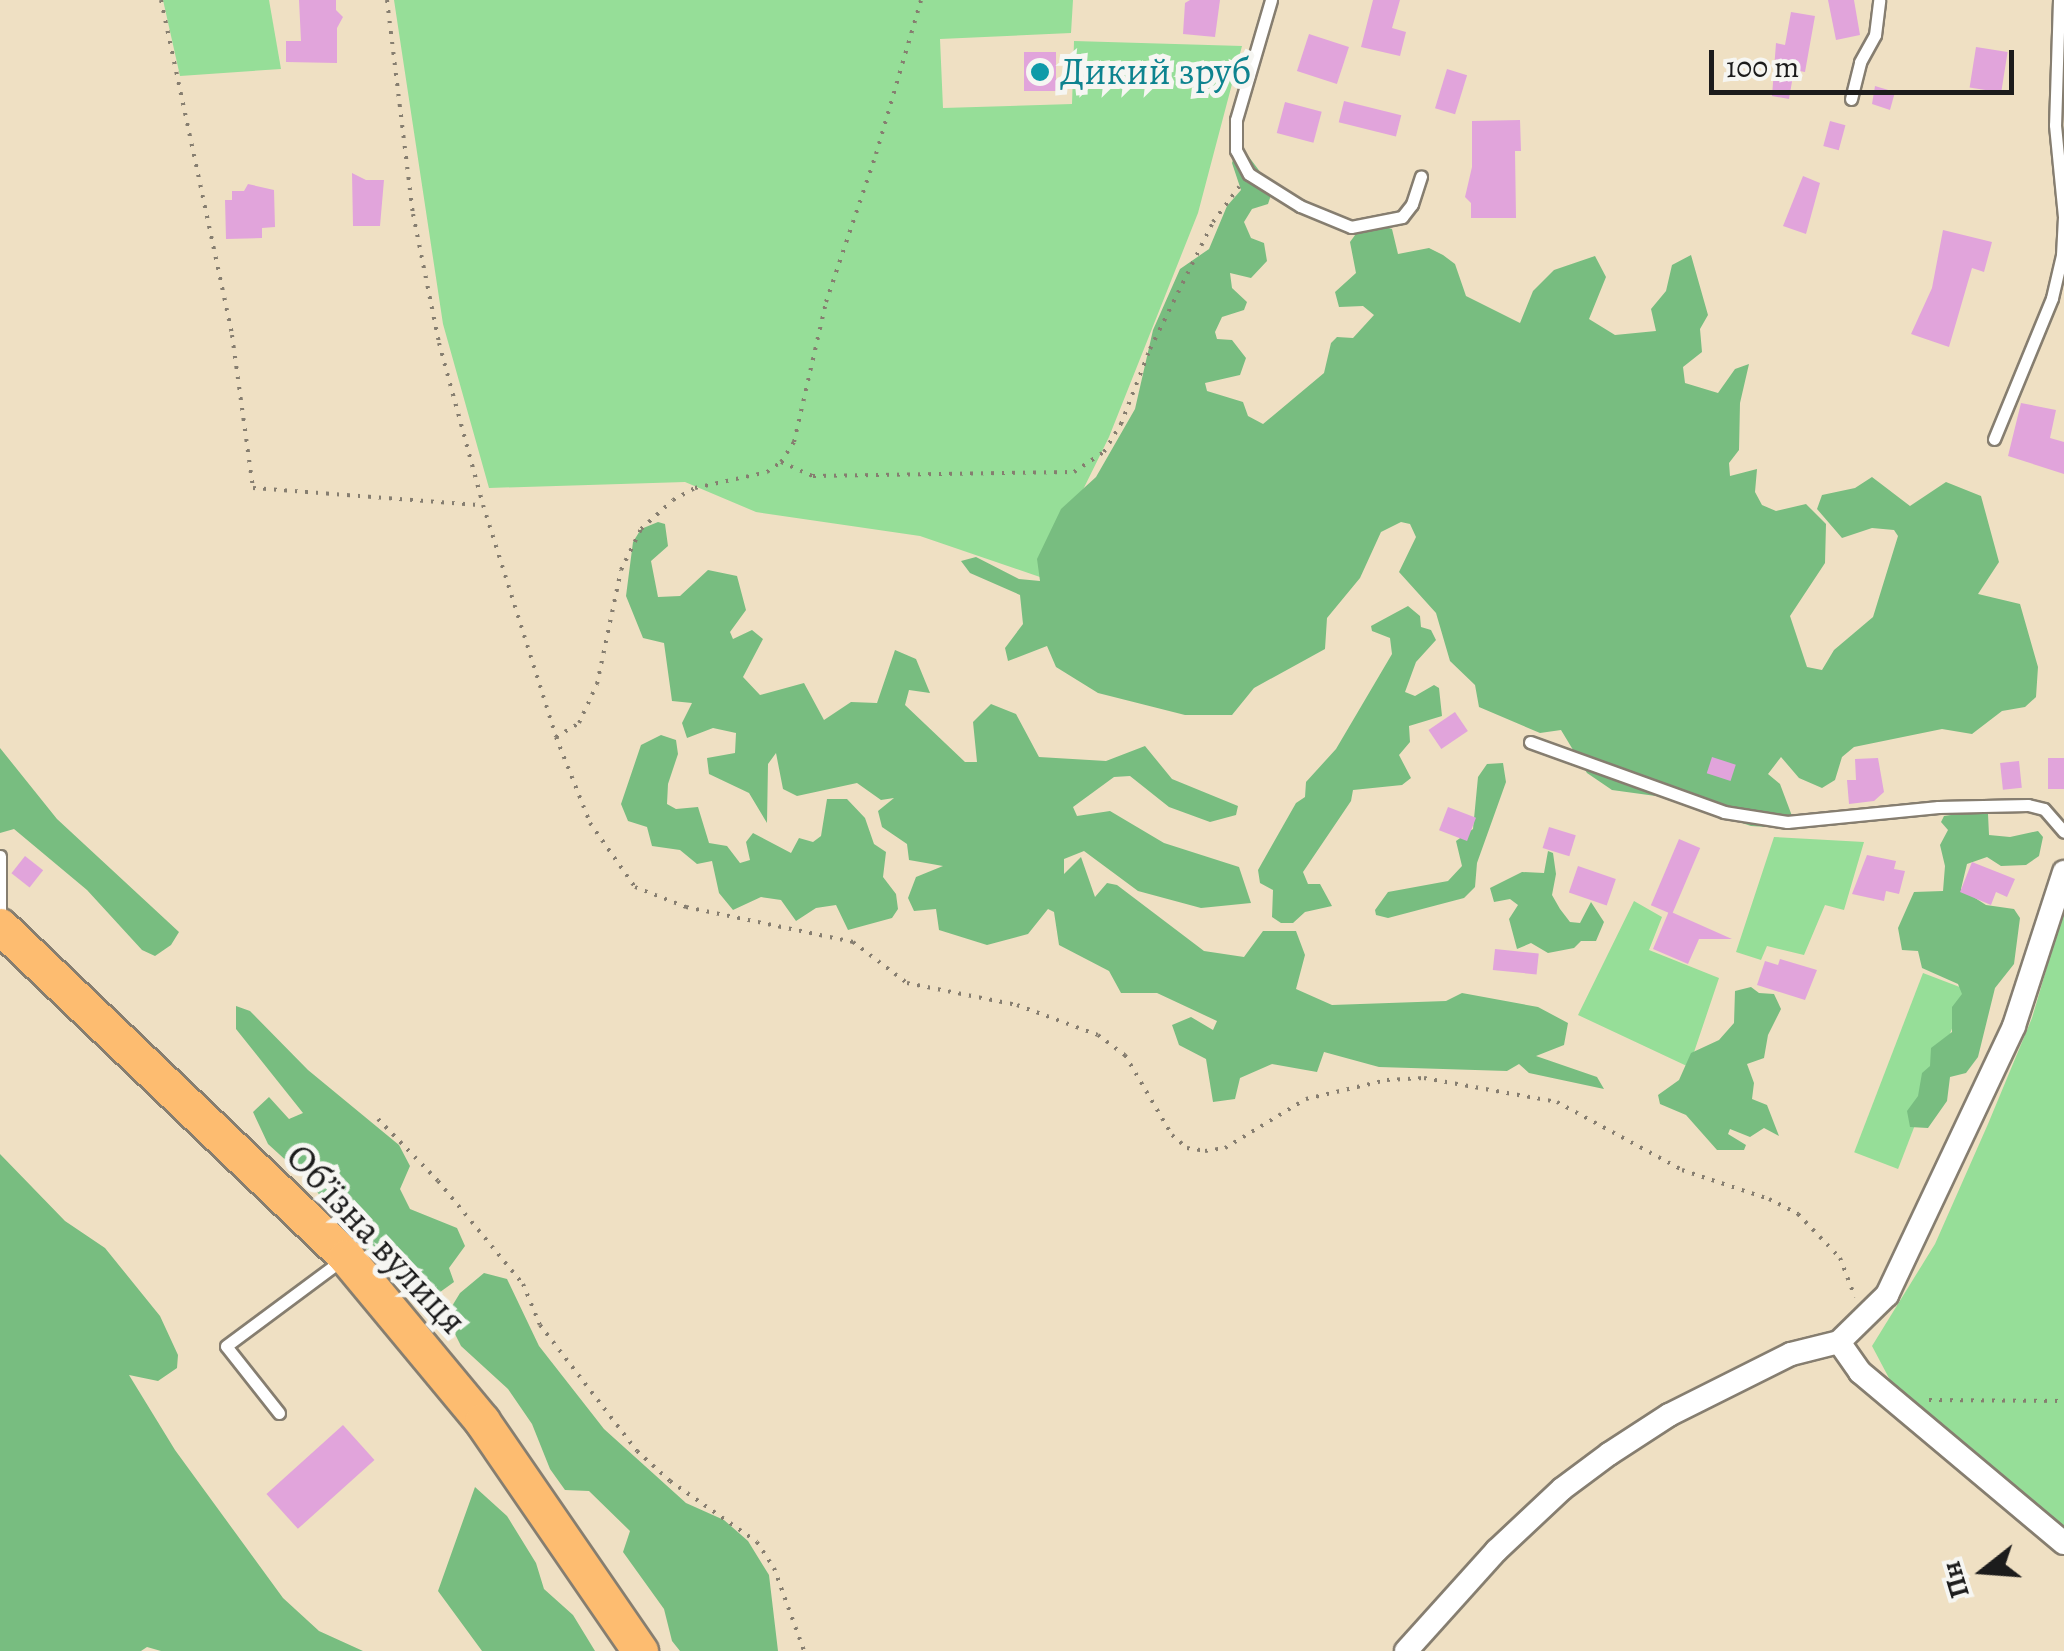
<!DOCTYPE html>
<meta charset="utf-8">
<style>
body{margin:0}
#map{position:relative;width:2064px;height:1651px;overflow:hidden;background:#efe0c3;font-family:Alegreya,serif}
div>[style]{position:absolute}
.green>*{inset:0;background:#96de98;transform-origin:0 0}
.forest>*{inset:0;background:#78bd80}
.building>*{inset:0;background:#e1a4db;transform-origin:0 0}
.path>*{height:4px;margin-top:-2px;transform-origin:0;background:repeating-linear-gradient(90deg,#867e70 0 2.5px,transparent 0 10.5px)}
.roads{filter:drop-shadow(2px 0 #867e70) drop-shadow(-2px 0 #867e70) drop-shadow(0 2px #867e70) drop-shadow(0 -2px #867e70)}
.service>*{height:11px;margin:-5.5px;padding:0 5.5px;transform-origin:5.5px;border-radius:5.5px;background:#fff}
.minor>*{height:22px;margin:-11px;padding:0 11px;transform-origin:11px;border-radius:11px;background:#fff}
.trunk>*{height:35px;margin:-17.5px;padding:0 17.5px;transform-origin:17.5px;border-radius:17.5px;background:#fdbc70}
.dots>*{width:28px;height:28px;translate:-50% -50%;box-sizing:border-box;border:5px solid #f6f6f2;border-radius:50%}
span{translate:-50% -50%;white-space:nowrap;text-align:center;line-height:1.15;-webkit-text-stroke:10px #f6f6f2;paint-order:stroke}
.culture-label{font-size:38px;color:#0d838f}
.left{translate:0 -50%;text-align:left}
.street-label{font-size:38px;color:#1c1c1c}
.north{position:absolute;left:1934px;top:1521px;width:100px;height:100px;-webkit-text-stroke:8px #f6f6f2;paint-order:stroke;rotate:253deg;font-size:28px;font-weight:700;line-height:40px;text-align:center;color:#1c1c1c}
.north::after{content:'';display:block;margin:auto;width:35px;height:45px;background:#1c1c1c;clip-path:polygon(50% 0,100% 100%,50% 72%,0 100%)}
.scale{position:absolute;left:1709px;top:50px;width:305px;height:45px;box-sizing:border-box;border:5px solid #1c1c1c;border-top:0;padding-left:12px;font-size:30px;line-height:35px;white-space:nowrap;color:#1c1c1c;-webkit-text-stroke:8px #f6f6f2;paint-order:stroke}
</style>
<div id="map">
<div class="green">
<i style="clip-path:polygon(163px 0,269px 0,281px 69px,180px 76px)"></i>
<i style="clip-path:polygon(394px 0,1073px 0,1071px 33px,940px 39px,943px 108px,1072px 104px,1074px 41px,1242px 46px,1198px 213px,1109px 437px,1040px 577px,920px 536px,756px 512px,685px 482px,489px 488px,443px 324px)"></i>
<i style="clip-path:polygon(1774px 837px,1864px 842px,1844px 910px,1825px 905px,1804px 955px,1767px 946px,1761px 960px,1736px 952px)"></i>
<i style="clip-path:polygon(1634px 901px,1662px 917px,1649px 950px,1719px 978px,1689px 1067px,1578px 1015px)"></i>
<i style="clip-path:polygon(2064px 909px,2064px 1526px,1890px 1380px,1872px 1346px,1935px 1244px,1988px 1124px,2032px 1018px)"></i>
<i style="left:1923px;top:973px;width:47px;height:192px;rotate:21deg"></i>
</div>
<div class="forest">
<i style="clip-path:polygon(1243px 149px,1273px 189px,1268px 204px,1252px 209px,1244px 222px,1251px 238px,1264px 243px,1267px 261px,1251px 278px,1230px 273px,1232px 288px,1247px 302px,1244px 310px,1222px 317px,1215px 332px,1217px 339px,1232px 340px,1246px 358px,1240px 375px,1205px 383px,1207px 391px,1243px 402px,1248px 416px,1263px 424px,1324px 373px,1331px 343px,1337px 337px,1353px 338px,1374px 315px,1363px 306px,1339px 307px,1335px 292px,1356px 273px,1350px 242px,1366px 220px,1392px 229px,1398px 254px,1429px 248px,1443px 255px,1455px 264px,1466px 296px,1520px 323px,1533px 291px,1554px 270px,1595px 256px,1606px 277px,1589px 319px,1615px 335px,1656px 331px,1651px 309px,1666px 291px,1672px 265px,1691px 255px,1708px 315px,1700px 329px,1702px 352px,1683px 367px,1685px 383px,1718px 393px,1735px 369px,1749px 364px,1740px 403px,1739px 450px,1729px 463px,1730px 476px,1757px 469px,1755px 492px,1762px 505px,1776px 511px,1806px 504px,1826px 524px,1825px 563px,1790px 616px,1807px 667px,1822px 670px,1834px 650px,1873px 617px,1898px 536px,1894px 530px,1872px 528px,1842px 538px,1817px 509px,1822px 495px,1855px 488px,1872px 477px,1910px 506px,1946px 482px,1981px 496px,1999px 562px,1978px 594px,2020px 604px,2038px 667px,2036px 697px,2025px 707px,2002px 711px,1972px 734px,1942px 729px,1854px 747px,1842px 757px,1835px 780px,1822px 788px,1799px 778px,1781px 757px,1768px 774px,1780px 784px,1792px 816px,1782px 828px,1751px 826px,1663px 797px,1612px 790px,1587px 773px,1561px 730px,1540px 733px,1479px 707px,1475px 685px,1450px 661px,1436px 613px,1399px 572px,1416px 537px,1410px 524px,1401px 522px,1381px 532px,1360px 578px,1327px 618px,1325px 649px,1254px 688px,1232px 715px,1185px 715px,1098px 693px,1056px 667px,1047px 646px,1008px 661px,1005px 648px,1023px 624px,1020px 595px,970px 573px,961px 561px,976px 557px,1019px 579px,1040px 581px,1037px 559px,1061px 509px,1096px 477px,1135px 409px,1153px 330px,1180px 269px,1209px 249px,1227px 206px,1241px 190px,1232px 163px,1236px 150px)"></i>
<i style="clip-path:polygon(658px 522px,665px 524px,668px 546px,651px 561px,658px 597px,680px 596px,708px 570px,737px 576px,746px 610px,730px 632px,733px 639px,752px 630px,763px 639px,743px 677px,760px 695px,804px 683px,824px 720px,851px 702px,877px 703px,895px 650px,916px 659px,930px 693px,909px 690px,905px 705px,965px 762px,977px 762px,973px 722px,991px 704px,1016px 714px,1039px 757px,1106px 761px,1145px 746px,1172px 779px,1238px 806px,1236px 815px,1210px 822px,1169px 807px,1130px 776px,1114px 777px,1073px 807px,1077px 816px,1110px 811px,1164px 843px,1239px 867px,1251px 903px,1201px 908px,1138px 891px,1084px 851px,1064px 859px,1064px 874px,1081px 857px,1095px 897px,1107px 883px,1117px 885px,1204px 951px,1244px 957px,1263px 931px,1296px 931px,1305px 955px,1296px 989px,1332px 1005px,1446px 1001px,1462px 993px,1538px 1007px,1568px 1023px,1564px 1045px,1536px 1056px,1597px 1077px,1604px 1089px,1529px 1073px,1519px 1064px,1507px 1071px,1379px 1067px,1324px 1052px,1317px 1072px,1272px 1064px,1240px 1078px,1235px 1099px,1213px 1102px,1206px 1059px,1179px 1045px,1172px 1025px,1191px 1017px,1213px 1030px,1217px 1021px,1157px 993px,1121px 993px,1109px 971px,1059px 945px,1054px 912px,1048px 909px,1028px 934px,987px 945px,939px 930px,936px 909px,914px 911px,908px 898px,916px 877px,943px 866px,909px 860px,907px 844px,882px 827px,878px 811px,894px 798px,881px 800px,857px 783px,797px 796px,783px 789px,776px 753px,768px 764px,767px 823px,749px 793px,709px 774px,707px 758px,735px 753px,736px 733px,713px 728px,687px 738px,682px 723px,692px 703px,672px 701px,664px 643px,643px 638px,626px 596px,633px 542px,641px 529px)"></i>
<i style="clip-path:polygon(1408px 606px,1420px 616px,1421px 627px,1431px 630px,1436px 640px,1416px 662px,1405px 692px,1415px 696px,1434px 685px,1439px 688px,1442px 716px,1409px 726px,1410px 742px,1399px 755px,1411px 778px,1402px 785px,1353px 790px,1351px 801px,1303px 872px,1308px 884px,1320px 884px,1332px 906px,1305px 912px,1293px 923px,1281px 923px,1272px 917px,1273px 890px,1260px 883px,1258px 870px,1296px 803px,1305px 797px,1306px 782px,1336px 749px,1392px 654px,1390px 638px,1372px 631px,1371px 626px)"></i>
<i style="clip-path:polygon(661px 735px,676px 740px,678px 754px,668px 784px,667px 804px,676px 809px,698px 807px,709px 843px,727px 846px,740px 863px,750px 860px,746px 842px,753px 833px,791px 853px,799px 838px,813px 842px,821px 836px,827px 799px,847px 799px,865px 818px,874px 844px,886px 852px,883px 877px,896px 894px,898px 909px,892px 918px,848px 930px,836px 905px,816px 908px,796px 921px,781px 900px,761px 897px,733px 910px,719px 893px,712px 861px,697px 864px,680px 850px,652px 846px,647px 827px,628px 821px,621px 804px,641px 745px)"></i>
<i style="clip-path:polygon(0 748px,57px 819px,179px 932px,171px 945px,155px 956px,142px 950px,87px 890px,14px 829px,0 833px)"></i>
<i style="clip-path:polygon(1503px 763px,1506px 782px,1477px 863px,1475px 887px,1464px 898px,1388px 918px,1376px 915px,1375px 910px,1388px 892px,1448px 881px,1462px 866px,1456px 841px,1473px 829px,1478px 777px,1487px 764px)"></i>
<i style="clip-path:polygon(1978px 811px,1988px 814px,1989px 835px,2010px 837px,2038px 831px,2043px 837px,2039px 856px,2026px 865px,2001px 866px,1987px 857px,1967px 864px,1961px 889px,1986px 905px,2014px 909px,2020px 918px,2014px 964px,1995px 988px,1978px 1057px,1966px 1073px,1950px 1077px,1947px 1101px,1928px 1128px,1910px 1127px,1907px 1111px,1918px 1096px,1922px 1073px,1930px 1066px,1931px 1048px,1952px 1032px,1952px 1007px,1962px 994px,1958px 984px,1922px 968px,1918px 951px,1902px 950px,1898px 928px,1914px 892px,1943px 891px,1945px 866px,1940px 845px,1948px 830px,1941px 822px,1944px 816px)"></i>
<i style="clip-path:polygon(1548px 851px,1553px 853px,1556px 874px,1552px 895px,1560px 909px,1570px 922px,1580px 923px,1591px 902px,1604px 922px,1596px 941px,1581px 941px,1574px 948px,1548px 953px,1531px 943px,1517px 949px,1509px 919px,1518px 905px,1510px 899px,1494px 902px,1490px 888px,1522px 872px,1544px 873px)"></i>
<i style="clip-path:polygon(1751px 987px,1759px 993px,1774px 994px,1781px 1009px,1768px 1035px,1764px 1058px,1747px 1064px,1754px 1083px,1752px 1099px,1767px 1105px,1779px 1136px,1764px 1128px,1750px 1137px,1730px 1129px,1728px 1134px,1746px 1145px,1744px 1150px,1717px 1150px,1686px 1115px,1660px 1104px,1658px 1095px,1679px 1080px,1691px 1053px,1719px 1040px,1734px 1023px,1735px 991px)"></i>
<i style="clip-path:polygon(236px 1006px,250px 1011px,308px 1070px,399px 1145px,410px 1166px,400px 1189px,410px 1209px,457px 1228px,465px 1246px,449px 1268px,454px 1282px,436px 1295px,425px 1297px,360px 1244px,333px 1217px,313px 1185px,268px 1144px,253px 1112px,269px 1097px,289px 1119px,303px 1113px,236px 1029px)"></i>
<i style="clip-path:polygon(0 1154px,65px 1221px,105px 1248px,160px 1316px,178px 1355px,177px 1368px,158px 1381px,129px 1375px,175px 1450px,283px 1598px,319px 1631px,363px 1651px,161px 1651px,147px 1647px,141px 1651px,0 1651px)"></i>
<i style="clip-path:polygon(484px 1273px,507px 1279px,539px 1346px,604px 1429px,686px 1503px,724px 1520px,748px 1541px,769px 1575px,778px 1651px,680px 1651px,672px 1641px,664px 1609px,623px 1552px,630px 1531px,589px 1491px,565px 1490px,550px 1469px,532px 1424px,508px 1389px,461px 1346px,446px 1316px,460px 1293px)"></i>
<i style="clip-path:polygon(475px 1487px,507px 1516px,536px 1563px,544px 1589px,573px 1615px,595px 1651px,482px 1651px,438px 1591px)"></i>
</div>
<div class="building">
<i style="clip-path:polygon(299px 0,336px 0,336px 10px,343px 17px,337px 28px,337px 63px,286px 62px,286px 41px,301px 41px)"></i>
<i style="clip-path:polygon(1190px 0,1220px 0,1215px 37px,1183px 34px,1185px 3px)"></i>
<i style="clip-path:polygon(1373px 0,1400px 0,1392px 28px,1406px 32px,1400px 56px,1361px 47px)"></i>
<i style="clip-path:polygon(1828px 0,1854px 0,1860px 35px,1836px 40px)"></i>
<i style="clip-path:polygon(1791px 12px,1815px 16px,1805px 72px,1794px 70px,1789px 99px,1772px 96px,1776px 43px,1785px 45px)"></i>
<i style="left:1309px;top:34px;width:42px;height:39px;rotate:18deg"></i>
<i style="left:1976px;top:47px;width:32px;height:41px;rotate:9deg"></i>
<i style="left:1024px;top:52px;width:32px;height:39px"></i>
<i style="left:1447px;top:69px;width:21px;height:41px;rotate:17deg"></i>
<i style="clip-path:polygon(1875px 86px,1895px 92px,1890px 110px,1872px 104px)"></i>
<i style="left:1344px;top:101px;width:59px;height:22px;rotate:14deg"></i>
<i style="left:1285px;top:102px;width:38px;height:32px;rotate:15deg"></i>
<i style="clip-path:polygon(1520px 120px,1521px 151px,1515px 151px,1516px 218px,1471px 218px,1471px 203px,1465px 197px,1472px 167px,1472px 121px)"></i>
<i style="left:1830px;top:121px;width:16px;height:26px;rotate:15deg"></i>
<i style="clip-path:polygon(352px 173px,366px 180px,384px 180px,380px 226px,353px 226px)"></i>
<i style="clip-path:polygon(1803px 176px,1820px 183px,1806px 234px,1783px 226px)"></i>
<i style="clip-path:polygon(248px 184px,274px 190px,275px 227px,262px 228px,262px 238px,226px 239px,225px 200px,232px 200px,232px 191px,244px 191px)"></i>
<i style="clip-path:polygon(1943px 230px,1992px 242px,1984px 272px,1972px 268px,1949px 347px,1911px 334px,1932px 288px)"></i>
<i style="clip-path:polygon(2021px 403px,2056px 410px,2050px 438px,2064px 442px,2064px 474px,2008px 456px)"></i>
<i style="left:1455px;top:712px;width:23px;height:32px;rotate:56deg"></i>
<i style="left:1712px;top:757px;width:25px;height:17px;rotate:18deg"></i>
<i style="clip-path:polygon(1878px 758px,1884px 792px,1874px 801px,1849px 804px,1847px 780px,1856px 780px,1855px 759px)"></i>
<i style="left:2048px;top:758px;width:16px;height:31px"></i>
<i style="left:2019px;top:761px;width:27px;height:19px;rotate:84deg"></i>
<i style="left:1448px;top:807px;width:30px;height:25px;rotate:21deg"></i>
<i style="left:1549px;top:827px;width:28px;height:22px;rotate:17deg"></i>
<i style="left:1679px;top:839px;width:23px;height:72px;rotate:23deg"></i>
<i style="clip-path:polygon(1867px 855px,1896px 861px,1894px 869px,1905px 871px,1899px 894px,1886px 891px,1884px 901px,1852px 894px)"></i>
<i style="left:25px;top:856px;width:23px;height:22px;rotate:38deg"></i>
<i style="clip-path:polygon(1972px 862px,2015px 879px,2007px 897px,1996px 892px,1991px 905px,1960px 892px)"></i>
<i style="left:1578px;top:866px;width:40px;height:28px;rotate:19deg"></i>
<i style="clip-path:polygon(1669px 911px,1732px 939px,1699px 939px,1688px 964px,1653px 949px)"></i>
<i style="left:1495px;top:949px;width:44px;height:21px;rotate:6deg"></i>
<i style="clip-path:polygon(1780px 959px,1817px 970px,1805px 1000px,1757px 985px,1765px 961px,1778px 965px)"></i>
<i style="left:343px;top:1425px;width:47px;height:103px;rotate:48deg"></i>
</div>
<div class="path">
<i style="left:161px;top:0;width:342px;rotate:78deg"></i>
<i style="left:232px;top:335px;width:154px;rotate:82.2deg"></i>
<i style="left:253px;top:488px;width:229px;rotate:4.3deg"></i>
<i style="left:387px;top:0;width:216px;rotate:83.1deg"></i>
<i style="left:413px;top:214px;width:132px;rotate:78.6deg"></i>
<i style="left:439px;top:343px;width:168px;rotate:74.8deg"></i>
<i style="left:483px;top:505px;width:243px;rotate:72.5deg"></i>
<i style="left:556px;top:737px;width:92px;rotate:68.4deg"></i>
<i style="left:590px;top:823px;width:78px;rotate:54.9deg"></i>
<i style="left:635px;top:887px;width:55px;rotate:21.4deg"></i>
<i style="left:686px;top:907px;width:171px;rotate:11.8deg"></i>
<i style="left:853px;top:942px;width:68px;rotate:37.2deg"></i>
<i style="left:907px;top:983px;width:112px;rotate:11.3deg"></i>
<i style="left:1017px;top:1005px;width:86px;rotate:20.3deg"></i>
<i style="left:1098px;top:1035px;width:34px;rotate:37deg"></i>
<i style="left:1125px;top:1055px;width:93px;rotate:59.6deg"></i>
<i style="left:1172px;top:1135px;width:20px;rotate:41deg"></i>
<i style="left:1187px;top:1148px;width:18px;rotate:9deg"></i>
<i style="left:1205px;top:1151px;width:20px;rotate:-9deg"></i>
<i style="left:1225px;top:1148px;width:95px;rotate:-31.2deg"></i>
<i style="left:1306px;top:1099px;width:83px;rotate:-13.2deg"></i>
<i style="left:1387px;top:1080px;width:37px;rotate:-3deg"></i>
<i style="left:1424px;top:1078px;width:135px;rotate:10.2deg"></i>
<i style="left:1557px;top:1102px;width:142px;rotate:28.5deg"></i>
<i style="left:1682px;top:1170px;width:92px;rotate:18.4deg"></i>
<i style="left:1769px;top:1199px;width:33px;rotate:27deg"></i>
<i style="left:1798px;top:1214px;width:61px;rotate:46.3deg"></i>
<i style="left:1840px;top:1258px;width:42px;rotate:69deg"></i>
<i style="left:781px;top:462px;width:35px;rotate:24deg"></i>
<i style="left:813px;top:476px;width:261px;rotate:-0.9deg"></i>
<i style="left:1074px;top:472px;width:36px;rotate:-34deg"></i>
<i style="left:1104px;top:452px;width:33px;rotate:-59deg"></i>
<i style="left:1121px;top:424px;width:80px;rotate:-68.9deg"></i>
<i style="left:1150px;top:349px;width:142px;rotate:-63.6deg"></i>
<i style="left:1213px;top:222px;width:44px;rotate:-53.4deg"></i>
<i style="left:556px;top:737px;width:27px;rotate:-31deg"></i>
<i style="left:579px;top:723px;width:43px;rotate:-65.2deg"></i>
<i style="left:597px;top:684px;width:116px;rotate:-78.1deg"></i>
<i style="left:621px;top:570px;width:46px;rotate:-64deg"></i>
<i style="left:641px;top:529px;width:43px;rotate:-42.2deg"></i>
<i style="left:673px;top:500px;width:25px;rotate:-29deg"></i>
<i style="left:695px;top:488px;width:74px;rotate:-12.5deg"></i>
<i style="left:767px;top:472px;width:17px;rotate:-36deg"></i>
<i style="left:781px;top:462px;width:24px;rotate:-57deg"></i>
<i style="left:794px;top:442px;width:144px;rotate:-77.1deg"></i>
<i style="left:826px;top:302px;width:156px;rotate:-71.3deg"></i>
<i style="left:876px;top:154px;width:160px;rotate:-73.7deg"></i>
<i style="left:378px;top:1119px;width:86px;rotate:45.9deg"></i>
<i style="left:438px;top:1181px;width:134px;rotate:50.5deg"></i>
<i style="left:523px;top:1284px;width:44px;rotate:67.5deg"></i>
<i style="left:540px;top:1325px;width:159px;rotate:52.4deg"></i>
<i style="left:637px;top:1451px;width:45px;rotate:42.3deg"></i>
<i style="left:670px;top:1481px;width:106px;rotate:35deg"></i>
<i style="left:757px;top:1542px;width:31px;rotate:57deg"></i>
<i style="left:774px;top:1568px;width:88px;rotate:70.1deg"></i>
<i style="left:1929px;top:1400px;width:135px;rotate:0.4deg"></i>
</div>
<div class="roads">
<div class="service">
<i style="left:1271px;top:0;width:125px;rotate:106.3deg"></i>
<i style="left:1236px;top:120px;width:30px;rotate:90deg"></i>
<i style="left:1236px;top:150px;width:27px;rotate:62deg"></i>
<i style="left:1249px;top:174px;width:60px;rotate:32.1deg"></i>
<i style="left:1300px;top:206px;width:55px;rotate:22.4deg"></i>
<i style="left:1351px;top:227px;width:52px;rotate:-11.1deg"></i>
<i style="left:1402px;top:217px;width:16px;rotate:-52deg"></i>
<i style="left:1412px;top:204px;width:29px;rotate:-72deg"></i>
<i style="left:2059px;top:0;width:125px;rotate:91.8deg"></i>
<i style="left:2055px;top:125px;width:92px;rotate:84.4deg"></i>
<i style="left:1851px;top:99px;width:38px;rotate:-76deg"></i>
<i style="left:1860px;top:62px;width:31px;rotate:-61deg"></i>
<i style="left:1875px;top:35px;width:35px;rotate:-83deg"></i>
<i style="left:1994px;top:439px;width:152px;rotate:-67.6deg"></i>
<i style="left:2052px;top:298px;width:44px;rotate:-76.9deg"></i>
<i style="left:2062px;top:255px;width:37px;rotate:-87deg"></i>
<i style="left:1530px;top:742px;width:206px;rotate:19.8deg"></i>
<i style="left:1724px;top:812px;width:64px;rotate:9deg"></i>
<i style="left:1787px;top:822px;width:152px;rotate:-5.7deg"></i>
<i style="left:1938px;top:807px;width:90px;rotate:-1.3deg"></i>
<i style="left:2028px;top:805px;width:16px;rotate:14deg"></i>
<i style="left:2044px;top:809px;width:30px;rotate:49deg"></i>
<i style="left:0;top:856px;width:66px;rotate:90deg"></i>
<i style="left:279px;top:1413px;width:85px;rotate:-128.3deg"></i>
<i style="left:226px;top:1346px;width:144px;rotate:-36.6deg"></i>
</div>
<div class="minor">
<i style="left:1839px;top:1342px;width:37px;rotate:55deg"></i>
<i style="left:1860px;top:1372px;width:266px;rotate:40deg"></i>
<i style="left:1406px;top:1651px;width:135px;rotate:-48deg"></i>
<i style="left:1496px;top:1551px;width:91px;rotate:-43.2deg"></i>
<i style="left:1562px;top:1489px;width:59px;rotate:-36.7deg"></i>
<i style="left:1609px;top:1454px;width:72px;rotate:-33deg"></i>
<i style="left:1669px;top:1415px;width:136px;rotate:-26.6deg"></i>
<i style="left:1791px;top:1354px;width:49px;rotate:-14deg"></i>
<i style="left:1839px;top:1342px;width:67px;rotate:-44.4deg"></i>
<i style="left:1887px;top:1295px;width:297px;rotate:-64.7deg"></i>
<i style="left:2014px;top:1026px;width:162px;rotate:-72deg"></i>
</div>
<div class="trunk">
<i style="left:0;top:926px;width:479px;rotate:43.7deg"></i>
<i style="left:346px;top:1257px;width:213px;rotate:50.3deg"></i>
<i style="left:482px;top:1421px;width:279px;rotate:55.5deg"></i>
</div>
</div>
<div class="dots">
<i style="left:1040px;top:72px;background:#0f9aa8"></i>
</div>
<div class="culture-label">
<span class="left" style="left:1060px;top:72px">Дикий зруб</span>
</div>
<div class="street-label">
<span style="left:376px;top:1239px;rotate:47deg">Обʼїзна вулиця</span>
</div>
<div class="north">Пн</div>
<div class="scale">100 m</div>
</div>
